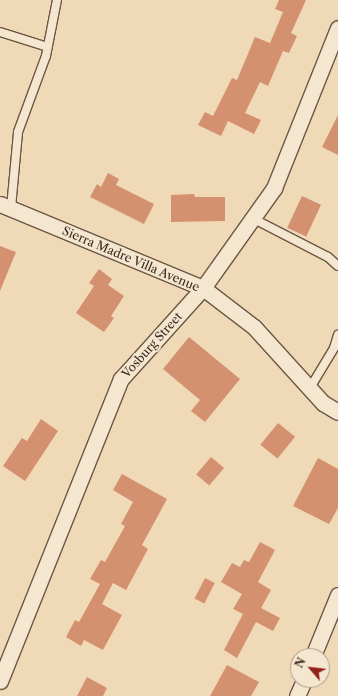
<!DOCTYPE html>
<style>
body{margin:0}
#map{position:relative;width:338px;height:696px;overflow:hidden;background:#f0d9b6;font-family:"Libre Caslon Text",serif}
div>[style]{position:absolute}
.building>*{inset:0;background:#d49170;transform-origin:0 0}
.roads{filter:drop-shadow(1px 0 #6a5746) drop-shadow(-1px 0 #6a5746) drop-shadow(0 1px #6a5746) drop-shadow(0 -1px #6a5746)}
.service>*{height:8px;margin:-4px;padding:0 4px;transform-origin:4px;border-radius:4px;background:#f5e6d0}
.minor>*{height:15px;margin:-7.5px;padding:0 7.5px;transform-origin:7.5px;border-radius:7.5px;background:#f5e6d0}
span{translate:-50% -50%;white-space:nowrap;text-align:center;line-height:1.15;-webkit-text-stroke:4px #f5e6d0;paint-order:stroke}
.street-label{font-size:12px;color:#3d2c21}
.north{position:absolute;left:290px;top:648px;width:40px;height:40px;box-sizing:border-box;background:#f5e6d0;border:1px solid #ab9c8a;border-radius:50%;rotate:298deg;font-size:11px;font-weight:700;line-height:16px;text-align:center;color:#3d2c21}
.north::after{content:'';display:block;margin:auto;width:14px;height:18px;background:#8f2418;clip-path:polygon(50% 0,100% 100%,50% 72%,0 100%)}
</style>
<div id="map">
<div class="building">
<i style="clip-path:polygon(279px 0,306px 0,291px 33px,297px 36px,289px 53px,283px 51px,268px 86px,260px 82px,245px 113px,261px 120px,254px 134px,228px 121px,221px 136px,198px 125px,205px 112px,213px 116px,232px 78px,237px 80px,255px 37px,270px 43px,283px 12px,275px 9px)"></i>
<i style="clip-path:polygon(338px 115px,338px 155px,322px 147px)"></i>
<i style="clip-path:polygon(108px 173px,119px 179px,116px 185px,154px 204px,144px 224px,90px 197px,97px 184px,101px 187px)"></i>
<i style="clip-path:polygon(194px 194px,195px 197px,225px 197px,225px 221px,171px 222px,171px 195px)"></i>
<i style="left:302px;top:196px;width:21px;height:35px;rotate:25deg"></i>
<i style="clip-path:polygon(0 246px,16px 252px,0 291px)"></i>
<i style="clip-path:polygon(99px 269px,112px 279px,108px 285px,124px 296px,111px 316px,114px 318px,104px 332px,76px 313px,94px 286px,89px 283px)"></i>
<i style="clip-path:polygon(189px 337px,240px 379px,205px 422px,191px 411px,200px 400px,163px 369px)"></i>
<i style="clip-path:polygon(41px 419px,58px 431px,25px 481px,3px 466px,22px 438px,27px 441px)"></i>
<i style="left:278px;top:423px;width:22px;height:28px;rotate:39deg"></i>
<i style="left:211px;top:457px;width:17px;height:23px;rotate:40deg"></i>
<i style="clip-path:polygon(318px 458px,338px 469px,338px 508px,329px 524px,293px 506px)"></i>
<i style="clip-path:polygon(122px 474px,167px 499px,142px 545px,148px 549px,126px 590px,113px 583px,102px 604px,122px 615px,103px 650px,84px 640px,81px 646px,66px 637px,75px 620px,79px 622px,100px 584px,90px 579px,101px 560px,105px 562px,125px 526px,121px 524px,133px 502px,113px 490px)"></i>
<i style="clip-path:polygon(260px 542px,275px 550px,258px 582px,271px 590px,261px 608px,280px 618px,273px 631px,256px 622px,237px 658px,224px 650px,243px 614px,233px 609px,242px 594px,221px 582px,232px 563px,240px 567px,244px 560px,249px 562px)"></i>
<i style="left:205px;top:578px;width:11px;height:23px;rotate:27deg"></i>
<i style="clip-path:polygon(227px 665px,259px 682px,251px 696px,210px 696px)"></i>
<i style="clip-path:polygon(87px 677px,107px 688px,103px 696px,77px 696px)"></i>
</div>
<div class="roads">
<div class="service">
<i style="left:0;top:32px;width:50px;rotate:17.4deg"></i>
<i style="left:11px;top:208px;width:76px;rotate:-84.7deg"></i>
<i style="left:18px;top:132px;width:81px;rotate:-69.8deg"></i>
<i style="left:46px;top:56px;width:57px;rotate:-78.9deg"></i>
<i style="left:252px;top:218px;width:85px;rotate:27.2deg"></i>
<i style="left:328px;top:257px;width:13px;rotate:42deg"></i>
<i style="left:310px;top:388px;width:47px;rotate:-59deg"></i>
<i style="left:334px;top:348px;width:14px;rotate:-73deg"></i>
</div>
<div class="minor">
<i style="left:0;top:204px;width:220px;rotate:22.5deg"></i>
<i style="left:203px;top:288px;width:64px;rotate:37.4deg"></i>
<i style="left:254px;top:327px;width:103px;rotate:47.8deg"></i>
<i style="left:323px;top:403px;width:17px;rotate:31deg"></i>
<i style="left:313px;top:656px;width:66px;rotate:-67.7deg"></i>
<i style="left:0;top:681px;width:325px;rotate:-68.2deg"></i>
<i style="left:121px;top:379px;width:122px;rotate:-48deg"></i>
<i style="left:203px;top:288px;width:123px;rotate:-54.6deg"></i>
<i style="left:274px;top:188px;width:172px;rotate:-68.2deg"></i>
<i style="left:297px;top:696px;width:17px;rotate:-66deg"></i>
</div>
</div>
<div class="street-label">
<span style="left:131px;top:259px;rotate:23deg">Sierra Madre Villa Avenue</span>
<span style="left:152px;top:345px;rotate:-48deg">Vosburg Street</span>
</div>
<div class="north">N</div>
</div>
